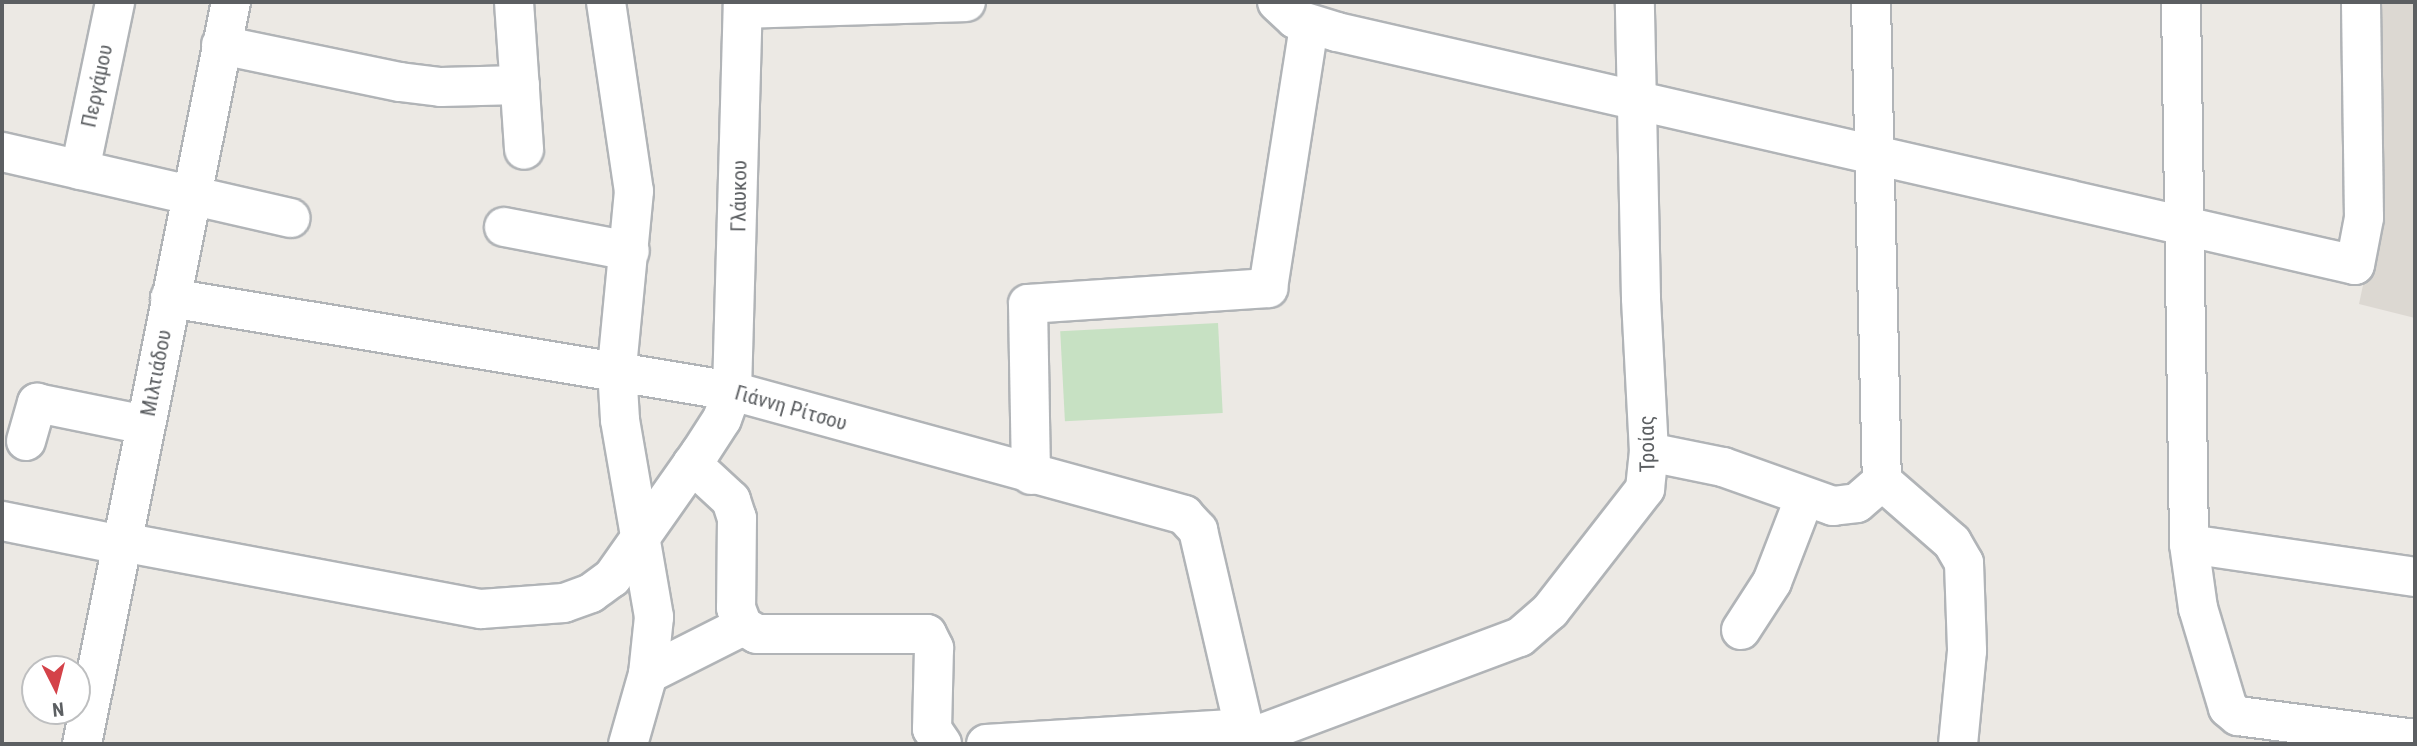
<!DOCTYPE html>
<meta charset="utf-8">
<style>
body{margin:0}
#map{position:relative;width:2417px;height:746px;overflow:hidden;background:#ece9e4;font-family:"Roboto Condensed",sans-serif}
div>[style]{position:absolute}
.education>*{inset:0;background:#dcd8d2}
.green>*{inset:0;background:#c7e1c3;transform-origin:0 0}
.roads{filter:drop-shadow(2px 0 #b1b4b7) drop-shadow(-2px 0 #b1b4b7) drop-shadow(0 2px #b1b4b7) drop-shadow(0 -2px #b1b4b7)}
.minor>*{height:38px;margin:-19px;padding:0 19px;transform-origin:19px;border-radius:19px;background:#fff}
.tertiary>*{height:38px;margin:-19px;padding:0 19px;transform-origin:19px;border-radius:19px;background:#fff}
span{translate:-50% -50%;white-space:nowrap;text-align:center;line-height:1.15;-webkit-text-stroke:5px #fff;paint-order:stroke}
.street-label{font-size:21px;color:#5c5f62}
.frame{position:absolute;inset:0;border:4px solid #5c5f62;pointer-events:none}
.north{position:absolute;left:21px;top:655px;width:70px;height:70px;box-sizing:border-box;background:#fff;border:2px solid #bebfc0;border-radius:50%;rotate:174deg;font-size:19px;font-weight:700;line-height:28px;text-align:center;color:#5c5f62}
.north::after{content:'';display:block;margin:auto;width:24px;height:32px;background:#d44249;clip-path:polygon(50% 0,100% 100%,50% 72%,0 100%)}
</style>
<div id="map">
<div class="education">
<i style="clip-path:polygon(2379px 2px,2415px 2px,2415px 318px,2359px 304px,2373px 238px)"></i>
</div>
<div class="green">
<i style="left:1218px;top:323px;width:90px;height:158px;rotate:87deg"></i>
</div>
<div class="roads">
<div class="minor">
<i style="left:514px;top:2px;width:148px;rotate:86.1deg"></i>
<i style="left:606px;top:2px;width:191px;rotate:81.6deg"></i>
<i style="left:634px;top:191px;width:179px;rotate:95.5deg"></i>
<i style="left:617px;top:369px;width:51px;rotate:86.6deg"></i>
<i style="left:620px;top:420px;width:200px;rotate:80.2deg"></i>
<i style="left:654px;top:617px;width:57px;rotate:96deg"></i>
<i style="left:648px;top:674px;width:73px;rotate:105.9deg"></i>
<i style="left:1277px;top:2px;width:25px;rotate:43deg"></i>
<i style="left:1295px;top:19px;width:44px;rotate:17.2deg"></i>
<i style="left:1337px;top:32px;width:1044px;rotate:12.89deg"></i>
<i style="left:2355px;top:265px;width:48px;rotate:-79.2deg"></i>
<i style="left:2364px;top:218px;width:216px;rotate:-90.8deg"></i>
<i style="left:1871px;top:2px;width:479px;rotate:88.7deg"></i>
<i style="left:1882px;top:481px;width:93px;rotate:41.1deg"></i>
<i style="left:1952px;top:542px;width:24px;rotate:60deg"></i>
<i style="left:1964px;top:563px;width:88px;rotate:88deg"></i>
<i style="left:1967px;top:651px;width:93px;rotate:95.5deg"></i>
<i style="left:2181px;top:2px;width:542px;rotate:89.15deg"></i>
<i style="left:2189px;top:544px;width:228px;rotate:8.3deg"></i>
<i style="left:743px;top:9px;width:223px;rotate:-1.8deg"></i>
<i style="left:221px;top:45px;width:183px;rotate:11.7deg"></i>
<i style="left:400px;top:82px;width:41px;rotate:7deg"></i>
<i style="left:441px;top:87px;width:79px;rotate:-1.5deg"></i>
<i style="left:2px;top:152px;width:296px;rotate:12.9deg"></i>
<i style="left:80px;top:170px;width:172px;rotate:-78.2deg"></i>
<i style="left:504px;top:227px;width:128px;rotate:10.8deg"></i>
<i style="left:170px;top:298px;width:570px;rotate:9.4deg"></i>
<i style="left:732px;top:391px;width:469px;rotate:15.3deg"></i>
<i style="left:1184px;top:515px;width:21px;rotate:47deg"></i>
<i style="left:1198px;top:530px;width:203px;rotate:76.9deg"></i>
<i style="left:26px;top:441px;width:40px;rotate:-74deg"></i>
<i style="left:37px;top:403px;width:110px;rotate:11.5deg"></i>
<i style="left:1649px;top:452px;width:76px;rotate:11.5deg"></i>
<i style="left:1723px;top:467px;width:117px;rotate:19.5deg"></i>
<i style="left:1833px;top:506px;width:24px;rotate:-7deg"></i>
<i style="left:1857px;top:503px;width:33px;rotate:-41deg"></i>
<i style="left:692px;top:464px;width:53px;rotate:42.7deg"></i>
<i style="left:731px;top:500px;width:19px;rotate:72deg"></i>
<i style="left:737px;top:518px;width:90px;rotate:90.6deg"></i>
<i style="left:736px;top:608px;width:19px;rotate:69deg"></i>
<i style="left:743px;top:626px;width:16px;rotate:30deg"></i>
<i style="left:757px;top:634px;width:170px"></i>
<i style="left:927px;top:634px;width:16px;rotate:63deg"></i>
<i style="left:934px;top:648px;width:81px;rotate:91.4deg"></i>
<i style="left:932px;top:729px;width:18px;rotate:56deg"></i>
<i style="left:1031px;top:475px;width:171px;rotate:-91deg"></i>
<i style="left:1028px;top:304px;width:241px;rotate:-3.8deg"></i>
<i style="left:1268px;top:288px;width:266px;rotate:-81.1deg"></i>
<i style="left:2px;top:521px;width:121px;rotate:11.4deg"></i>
<i style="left:122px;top:542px;width:365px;rotate:10.6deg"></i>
<i style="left:481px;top:609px;width:83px;rotate:-4.1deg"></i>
<i style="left:564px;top:603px;width:29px;rotate:-20deg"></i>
<i style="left:591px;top:593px;width:26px;rotate:-36deg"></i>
<i style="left:612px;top:578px;width:153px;rotate:-54.9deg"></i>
<i style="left:700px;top:453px;width:40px;rotate:-57.1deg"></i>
<i style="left:722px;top:419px;width:30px;rotate:-70deg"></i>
<i style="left:2189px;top:544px;width:65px;rotate:82deg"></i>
<i style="left:2198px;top:608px;width:104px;rotate:73.3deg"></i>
<i style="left:2228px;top:708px;width:13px;rotate:39deg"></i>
<i style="left:2238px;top:716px;width:178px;rotate:7.4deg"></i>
<i style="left:1741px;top:630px;width:57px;rotate:-57.1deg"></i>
<i style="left:1772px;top:582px;width:89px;rotate:-68.9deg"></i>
<i style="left:648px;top:674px;width:106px;rotate:-26.8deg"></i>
<i style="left:82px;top:744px;width:757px;rotate:-78.65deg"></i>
<i style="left:986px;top:744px;width:258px;rotate:-3.5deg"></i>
<i style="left:1244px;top:728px;width:14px;rotate:51deg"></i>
</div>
<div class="tertiary">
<i style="left:732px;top:391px;width:389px;rotate:-88.4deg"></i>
<i style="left:1250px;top:744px;width:17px;rotate:-40deg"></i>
<i style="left:1263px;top:733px;width:274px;rotate:-20.5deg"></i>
<i style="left:1520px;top:637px;width:40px;rotate:-41deg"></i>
<i style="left:1550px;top:611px;width:155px;rotate:-52.1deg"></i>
<i style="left:1645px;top:489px;width:37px;rotate:-84deg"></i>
<i style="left:1649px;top:452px;width:154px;rotate:-93deg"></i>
<i style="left:1641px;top:298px;width:296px;rotate:-91.2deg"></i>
</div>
</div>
<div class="street-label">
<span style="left:97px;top:86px;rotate:-78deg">Περγάμου</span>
<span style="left:739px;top:196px;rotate:-89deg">Γλάυκου</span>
<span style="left:156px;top:373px;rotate:-79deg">Μιλτιάδου</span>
<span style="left:791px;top:408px;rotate:16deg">Γιάννη Ρίτσου</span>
<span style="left:1647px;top:444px;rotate:-91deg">Τροίας</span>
</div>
<div class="frame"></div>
<div class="north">N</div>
</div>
